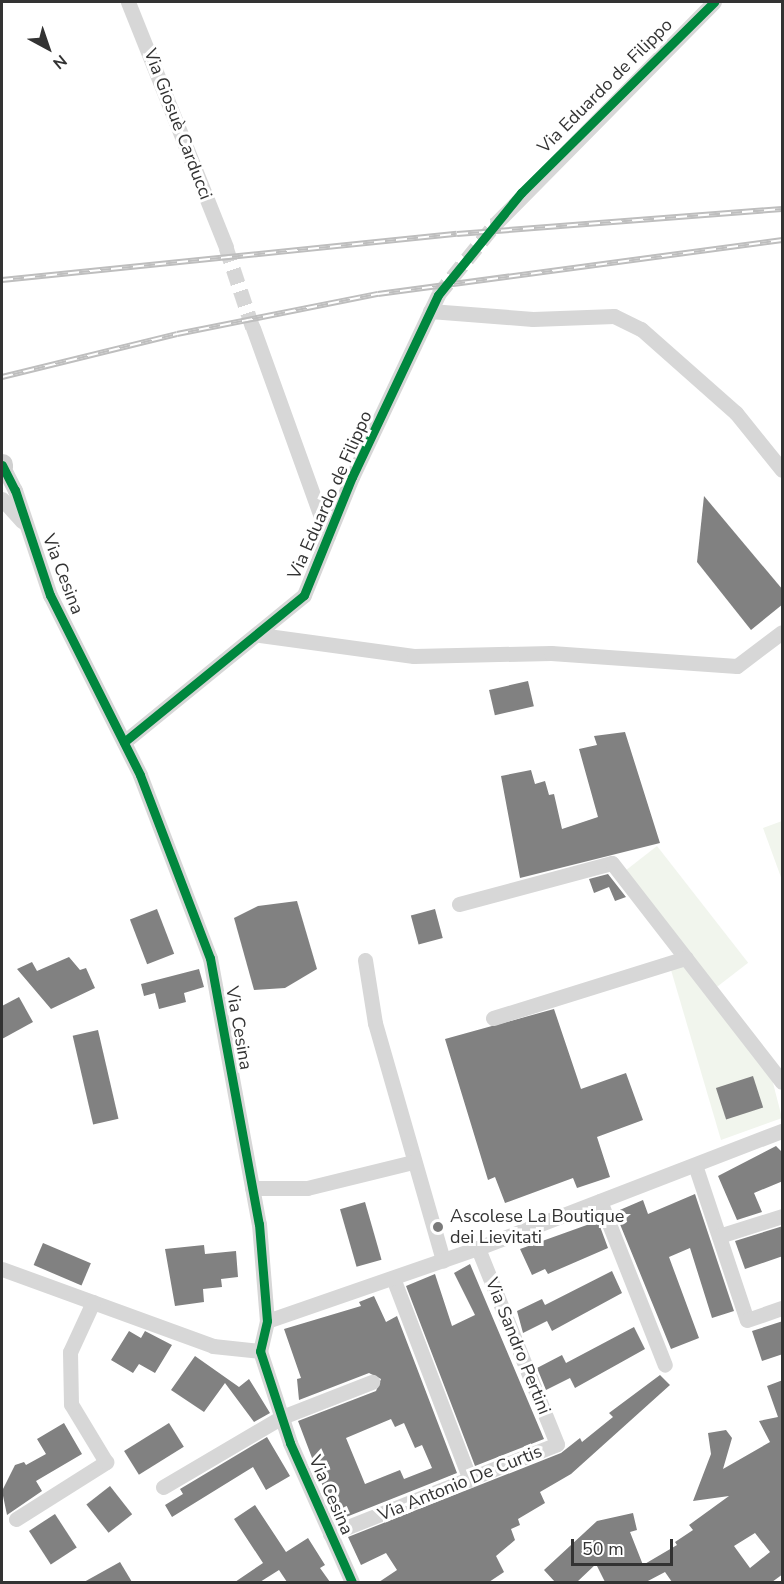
<!DOCTYPE html>
<meta charset="utf-8">
<style>
body{margin:0}
#map{position:relative;width:784px;height:1584px;overflow:hidden;background:#fff;font-family:"Nunito Sans",sans-serif}
div>[style]{position:absolute}
.green>*{inset:0;background:#f1f5ed;transform-origin:0 0}
.building>*{inset:0;background:#818181;transform-origin:0 0}
.minor-tunnel>*{height:15px;margin-top:-7.5px;transform-origin:0;background:repeating-linear-gradient(90deg,#d6d6d6 0 15px,transparent 0 23px)}
.minor>*{height:15px;margin:-7.5px;padding:0 7.5px;transform-origin:7.5px;border-radius:7.5px;background:#d7d7d7}
.secondary>*{height:21px;margin:-10.5px;padding:0 10.5px;transform-origin:10.5px;border-radius:10.5px;background:#d0d0d0}
.rail>*{height:6px;margin-top:-3px;transform-origin:0;background:repeating-linear-gradient(90deg,#fff 0 11px,#bebebe 0 22px);box-sizing:border-box;border-block:2px solid #bebebe}
.cycleway>*{height:9px;margin:-4.5px;padding:0 4.5px;transform-origin:4.5px;border-radius:4.5px;background:#00873e}
.dots>*{width:16px;height:16px;translate:-50% -50%;box-sizing:border-box;border:3px solid #fff;border-radius:50%}
span{translate:-50% -50%;white-space:nowrap;text-align:center;line-height:1.15;-webkit-text-stroke:6px #fff;paint-order:stroke}
.street-label{font-size:18px;color:#333}
.poi-label{font-size:18px;color:#333}
.left{translate:0 -50%;text-align:left}
.frame{position:absolute;inset:0;border:3px solid #333;pointer-events:none}
.north{position:absolute;left:18px;top:18px;width:60px;height:60px;-webkit-text-stroke:4px #fff;paint-order:stroke;rotate:140deg;font-size:16px;font-weight:700;line-height:24px;text-align:center;color:#333}
.north::after{content:'';display:block;margin:auto;width:21px;height:27px;background:#333;clip-path:polygon(50% 0,100% 100%,50% 72%,0 100%)}
.scale{position:absolute;left:571px;top:1539px;width:102px;height:27px;box-sizing:border-box;border:3px solid #333;border-top:0;padding-left:8px;font-size:18px;line-height:21px;white-space:nowrap;color:#333;-webkit-text-stroke:4px #fff;paint-order:stroke}
</style>
<div id="map">
<div class="green">
<i style="clip-path:polygon(782px 821px,782px 880px,763px 828px)"></i>
<i style="left:657px;top:846px;width:148px;height:41px;rotate:52deg"></i>
<i style="clip-path:polygon(687px 965px,772px 1079px,782px 1118px,721px 1140px,671px 970px)"></i>
</div>
<div class="building">
<i style="clip-path:polygon(704px 496px,783px 590px,783px 604px,751px 630px,697px 562px)"></i>
<i style="left:528px;top:681px;width:26px;height:40px;rotate:77deg"></i>
<i style="clip-path:polygon(625px 732px,660px 843px,520px 878px,501px 776px,531px 770px,535px 784px,545px 781px,549px 795px,554px 794px,562px 829px,598px 817px,579px 749px,597px 745px,594px 736px)"></i>
<i style="clip-path:polygon(608px 874px,626px 897px,615px 901px,609px 887px,594px 893px,589px 879px)"></i>
<i style="clip-path:polygon(297px 901px,317px 969px,285px 988px,254px 990px,234px 918px,258px 906px)"></i>
<i style="left:157px;top:909px;width:48px;height:29px;rotate:69deg"></i>
<i style="left:435px;top:909px;width:30px;height:25px;rotate:75deg"></i>
<i style="clip-path:polygon(69px 957px,80px 970px,86px 968px,95px 988px,51px 1009px,17px 969px,32px 962px,37px 971px)"></i>
<i style="clip-path:polygon(199px 969px,204px 987px,184px 993px,186px 1002px,159px 1009px,155px 993px,144px 996px,141px 984px)"></i>
<i style="clip-path:polygon(19px 997px,33px 1022px,2px 1039px,2px 1006px)"></i>
<i style="clip-path:polygon(554px 1009px,581px 1089px,626px 1073px,643px 1120px,597px 1137px,610px 1177px,577px 1188px,573px 1178px,505px 1203px,495px 1177px,488px 1180px,445px 1039px)"></i>
<i style="left:98px;top:1030px;width:91px;height:26px;rotate:77deg"></i>
<i style="left:753px;top:1076px;width:33px;height:39px;rotate:72deg"></i>
<i style="clip-path:polygon(776px 1146px,783px 1153px,783px 1181px,754px 1193px,762px 1212px,737px 1220px,718px 1176px)"></i>
<i style="clip-path:polygon(695px 1194px,734px 1311px,712px 1318px,690px 1248px,669px 1257px,699px 1338px,671px 1349px,615px 1212px,643px 1200px,648px 1214px)"></i>
<i style="left:365px;top:1202px;width:60px;height:26px;rotate:74deg"></i>
<i style="clip-path:polygon(598px 1221px,608px 1248px,548px 1274px,545px 1269px,532px 1275px,520px 1249px)"></i>
<i style="clip-path:polygon(783px 1226px,783px 1256px,745px 1269px,735px 1241px)"></i>
<i style="left:43px;top:1243px;width:52px;height:24px;rotate:23deg"></i>
<i style="clip-path:polygon(204px 1245px,205px 1254px,236px 1251px,238px 1277px,221px 1279px,222px 1287px,203px 1289px,204px 1302px,175px 1306px,165px 1249px)"></i>
<i style="clip-path:polygon(470px 1264px,544px 1439px,475px 1466px,406px 1286px,435px 1274px,452px 1326px,475px 1315px,454px 1273px)"></i>
<i style="clip-path:polygon(612px 1271px,622px 1293px,552px 1331px,547px 1321px,523px 1333px,517px 1311px,542px 1299px,545px 1305px)"></i>
<i style="clip-path:polygon(evenodd,374px 1296px,386px 1322px,397px 1316px,457px 1473px,336px 1521px,298px 1421px,376px 1391px,381px 1379px,369px 1373px,299px 1400px,297px 1379px,301px 1378px,284px 1329px,361px 1306px,359px 1302px,374px 1296px,391px 1419px,395px 1427px,404px 1423px,415px 1448px,422px 1445px,432px 1468px,404px 1479px,400px 1470px,365px 1484px,346px 1438px,391px 1419px)"></i>
<i style="clip-path:polygon(783px 1321px,783px 1354px,762px 1361px,752px 1331px)"></i>
<i style="clip-path:polygon(634px 1327px,645px 1349px,575px 1388px,570px 1378px,546px 1390px,537px 1368px,562px 1355px,566px 1363px)"></i>
<i style="clip-path:polygon(129px 1331px,141px 1338px,145px 1331px,172px 1345px,155px 1373px,139px 1364px,133px 1373px,111px 1360px)"></i>
<i style="clip-path:polygon(195px 1356px,239px 1387px,249px 1379px,270px 1413px,254px 1422px,225px 1383px,204px 1412px,171px 1390px)"></i>
<i style="clip-path:polygon(660px 1375px,670px 1385px,571px 1474px,540px 1492px,545px 1503px,518px 1519px,520px 1525px,511px 1529px,515px 1540px,496px 1556px,504px 1572px,489px 1582px,379px 1582px,397px 1570px,386px 1553px,361px 1565px,348px 1537px,561px 1453px,580px 1438px,582px 1442px,613px 1417px,609px 1413px)"></i>
<i style="clip-path:polygon(evenodd,783px 1380px,783px 1574px,772px 1582px,672px 1582px,665px 1572px,646px 1582px,605px 1582px,596px 1564px,577px 1582px,555px 1582px,544px 1570px,597px 1521px,633px 1513px,637px 1530px,630px 1532px,643px 1565px,677px 1545px,675px 1542px,693px 1530px,689px 1525px,729px 1496px,693px 1501px,711px 1454px,708px 1433px,726px 1430px,732px 1438px,723px 1469px,770px 1442px,759px 1421px,778px 1417px,767px 1386px,783px 1380px,755px 1533px,770px 1552px,750px 1568px,734px 1546px,755px 1533px)"></i>
<i style="clip-path:polygon(64px 1423px,82px 1454px,36px 1481px,42px 1491px,7px 1515px,2px 1491px,15px 1465px,24px 1462px,26px 1465px,46px 1454px,37px 1439px)"></i>
<i style="left:169px;top:1423px;width:28px;height:53px;rotate:58deg"></i>
<i style="clip-path:polygon(267px 1437px,290px 1476px,266px 1490px,253px 1467px,172px 1517px,165px 1505px,183px 1494px,180px 1489px)"></i>
<i style="left:110px;top:1486px;width:36px;height:30px;rotate:52deg"></i>
<i style="clip-path:polygon(255px 1505px,286px 1552px,308px 1538px,325px 1565px,320px 1568px,330px 1582px,287px 1582px,279px 1570px,260px 1582px,235px 1582px,263px 1563px,234px 1519px)"></i>
<i style="left:55px;top:1514px;width:40px;height:31px;rotate:57deg"></i>
<i style="clip-path:polygon(120px 1562px,132px 1582px,84px 1582px)"></i>
</div>
<div class="minor-tunnel">
<i style="left:226px;top:247px;width:85px;rotate:71.6deg"></i>
<i style="left:438px;top:295px;width:94px;rotate:-51.1deg"></i>
</div>
<div class="minor">
<i style="left:128px;top:2px;width:264px;rotate:68.2deg"></i>
<i style="left:497px;top:222px;width:309px;rotate:-45.4deg"></i>
<i style="left:430px;top:311px;width:103px;rotate:4.4deg"></i>
<i style="left:533px;top:319px;width:81px;rotate:-2.1deg"></i>
<i style="left:614px;top:316px;width:30px;rotate:26deg"></i>
<i style="left:641px;top:329px;width:127px;rotate:41.5deg"></i>
<i style="left:736px;top:413px;width:73px;rotate:51.1deg"></i>
<i style="left:253px;top:328px;width:221px;rotate:70.2deg"></i>
<i style="left:2px;top:465px;width:28px;rotate:63deg"></i>
<i style="left:15px;top:490px;width:111px;rotate:71.6deg"></i>
<i style="left:50px;top:595px;width:201px;rotate:63.4deg"></i>
<i style="left:140px;top:775px;width:196px;rotate:69.1deg"></i>
<i style="left:210px;top:958px;width:270px;rotate:79.6deg"></i>
<i style="left:259px;top:1224px;width:97px;rotate:85.3deg"></i>
<i style="left:267px;top:1321px;width:31px;rotate:103deg"></i>
<i style="left:260px;top:1351px;width:97px;rotate:71.9deg"></i>
<i style="left:290px;top:1443px;width:152px;rotate:66deg"></i>
<i style="left:2px;top:499px;width:30px;rotate:48deg"></i>
<i style="left:260px;top:635px;width:155px;rotate:7.8deg"></i>
<i style="left:414px;top:656px;width:137px;rotate:-1.3deg"></i>
<i style="left:551px;top:653px;width:186px;rotate:4deg"></i>
<i style="left:737px;top:666px;width:56px;rotate:-37.1deg"></i>
<i style="left:124px;top:742px;width:232px;rotate:-39.2deg"></i>
<i style="left:304px;top:595px;width:127px;rotate:-67.9deg"></i>
<i style="left:352px;top:477px;width:201px;rotate:-64.7deg"></i>
<i style="left:459px;top:904px;width:158px;rotate:-15deg"></i>
<i style="left:612px;top:863px;width:277px;rotate:52.2deg"></i>
<i style="left:365px;top:960px;width:64px;rotate:81deg"></i>
<i style="left:375px;top:1023px;width:247px;rotate:74deg"></i>
<i style="left:493px;top:1018px;width:202px;rotate:-17.3deg"></i>
<i style="left:695px;top:1165px;width:163px;rotate:71.5deg"></i>
<i style="left:747px;top:1320px;width:37px;rotate:-19deg"></i>
<i style="left:252px;top:1188px;width:55px"></i>
<i style="left:307px;top:1188px;width:109px;rotate:-13.8deg"></i>
<i style="left:600px;top:1201px;width:176px;rotate:68.4deg"></i>
<i style="left:719px;top:1236px;width:66px;rotate:-17.6deg"></i>
<i style="left:2px;top:1269px;width:225px;rotate:20deg"></i>
<i style="left:213px;top:1346px;width:47px;rotate:6.1deg"></i>
<i style="left:393px;top:1278px;width:216px;rotate:69.1deg"></i>
<i style="left:267px;top:1321px;width:223px;rotate:-19.1deg"></i>
<i style="left:478px;top:1248px;width:326px;rotate:-21.1deg"></i>
<i style="left:163px;top:1487px;width:138px;rotate:-30.5deg"></i>
<i style="left:282px;top:1417px;width:97px;rotate:-21.3deg"></i>
<i style="left:16px;top:1519px;width:107px;rotate:-32.3deg"></i>
<i style="left:106px;top:1462px;width:68px;rotate:-121.1deg"></i>
<i style="left:71px;top:1404px;width:52px;rotate:-91.1deg"></i>
<i style="left:70px;top:1352px;width:55px;rotate:-65.3deg"></i>
<i style="left:330px;top:1534px;width:244px;rotate:-21.6deg"></i>
<i style="left:557px;top:1444px;width:211px;rotate:-112deg"></i>
</div>
<div class="secondary">
<i style="left:2px;top:464px;width:3px;rotate:90deg"></i>
</div>
<div class="rail">
<i style="left:2px;top:280px;width:457px;rotate:-5.8deg"></i>
<i style="left:457px;top:234px;width:326px;rotate:-4.4deg"></i>
<i style="left:2px;top:377px;width:180px;rotate:-13.8deg"></i>
<i style="left:177px;top:334px;width:205px;rotate:-11.3deg"></i>
<i style="left:378px;top:294px;width:408px;rotate:-7.6deg"></i>
</div>
<div class="cycleway">
<i style="left:2px;top:465px;width:28px;rotate:63deg"></i>
<i style="left:15px;top:490px;width:111px;rotate:71.6deg"></i>
<i style="left:50px;top:595px;width:201px;rotate:63.4deg"></i>
<i style="left:140px;top:775px;width:196px;rotate:69.1deg"></i>
<i style="left:210px;top:958px;width:270px;rotate:79.6deg"></i>
<i style="left:259px;top:1224px;width:97px;rotate:85.3deg"></i>
<i style="left:267px;top:1321px;width:31px;rotate:103deg"></i>
<i style="left:260px;top:1351px;width:97px;rotate:71.9deg"></i>
<i style="left:290px;top:1443px;width:152px;rotate:66deg"></i>
<i style="left:124px;top:742px;width:232px;rotate:-39.2deg"></i>
<i style="left:304px;top:595px;width:127px;rotate:-67.9deg"></i>
<i style="left:352px;top:477px;width:201px;rotate:-64.7deg"></i>
<i style="left:438px;top:295px;width:132px;rotate:-50.9deg"></i>
<i style="left:521px;top:193px;width:272px;rotate:-44.7deg"></i>
</div>
<div class="dots">
<i style="left:438px;top:1227px;background:#7a7a7a"></i>
</div>
<div class="street-label">
<span style="left:605px;top:86px;rotate:-45deg">Via Eduardo de Filippo</span>
<span style="left:178px;top:124px;rotate:69deg">Via Giosuè Carducci</span>
<span style="left:330px;top:495px;rotate:-66deg">Via Eduardo de Filippo</span>
<span style="left:63px;top:574px;rotate:69deg">Via Cesina</span>
<span style="left:239px;top:1028px;rotate:80deg">Via Cesina</span>
<span style="left:518px;top:1346px;rotate:68deg">Via Sandro Pertini</span>
<span style="left:460px;top:1483px;rotate:-22deg">Via Antonio De Curtis</span>
<span style="left:331px;top:1495px;rotate:66deg">Via Cesina</span>
</div>
<div class="poi-label">
<span class="left" style="left:450px;top:1227px">Ascolese La Boutique<br>dei Lievitati</span>
</div>
<div class="frame"></div>
<div class="north">N</div>
<div class="scale">50 m</div>
</div>
